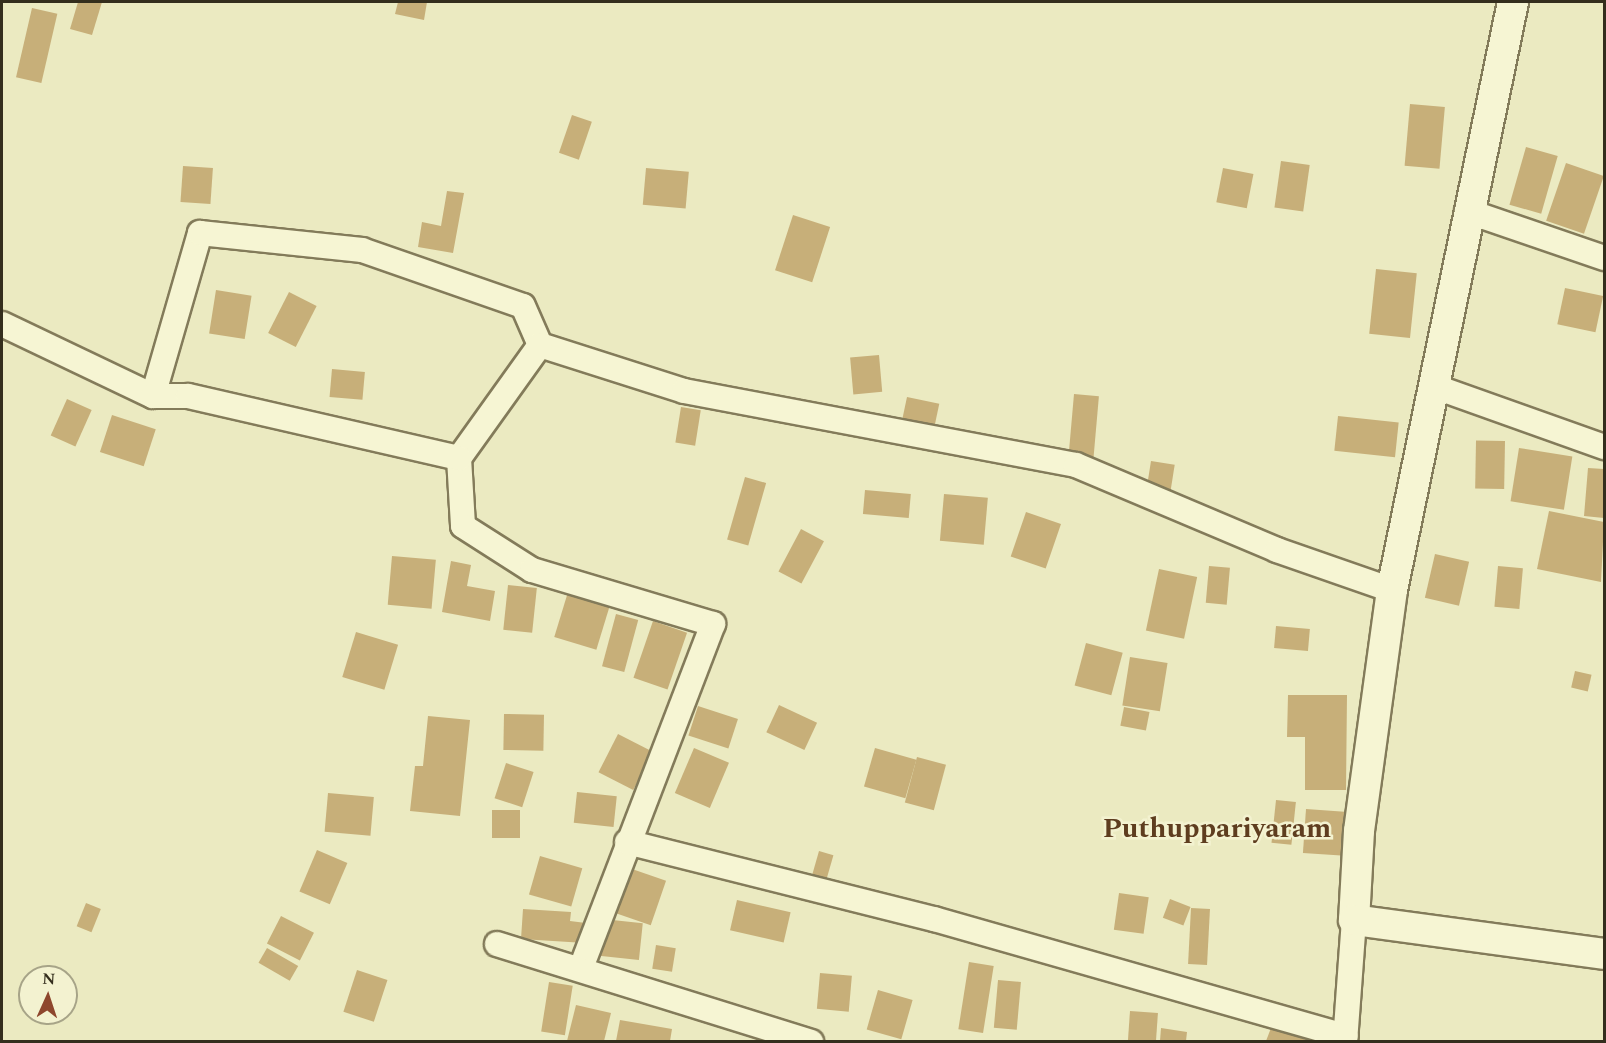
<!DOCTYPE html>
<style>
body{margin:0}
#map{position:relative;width:1606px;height:1043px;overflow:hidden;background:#ebeac1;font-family:Spectral,serif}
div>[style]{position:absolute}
.building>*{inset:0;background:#c7af79;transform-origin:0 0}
.roads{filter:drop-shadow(2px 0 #837b5a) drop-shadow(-2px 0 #837b5a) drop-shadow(0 2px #837b5a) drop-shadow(0 -2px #837b5a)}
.minor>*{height:24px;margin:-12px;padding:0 12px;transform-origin:12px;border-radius:12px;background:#f6f5d3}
.tertiary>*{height:30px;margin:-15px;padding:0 15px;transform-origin:15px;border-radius:15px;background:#f6f5d3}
span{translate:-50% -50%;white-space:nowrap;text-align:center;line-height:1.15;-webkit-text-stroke:5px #f3f2d0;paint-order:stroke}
.district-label{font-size:28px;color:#5e3d1f;font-weight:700}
.frame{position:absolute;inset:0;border:3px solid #342e1d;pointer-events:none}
.north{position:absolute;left:18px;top:965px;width:60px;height:60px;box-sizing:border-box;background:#f3f2d0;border:2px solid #a7a488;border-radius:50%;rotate:3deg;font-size:16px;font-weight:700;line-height:24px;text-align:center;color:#342e1d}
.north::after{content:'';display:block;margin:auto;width:21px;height:27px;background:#8e472d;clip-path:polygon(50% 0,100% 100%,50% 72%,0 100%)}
</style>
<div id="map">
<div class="building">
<i style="clip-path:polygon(78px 2px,102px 2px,92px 35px,70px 29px)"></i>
<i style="clip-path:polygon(398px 2px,427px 2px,424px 20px,395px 14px)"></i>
<i style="left:32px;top:8px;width:26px;height:71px;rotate:13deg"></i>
<i style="left:1410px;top:104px;width:35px;height:62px;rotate:5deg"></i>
<i style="left:572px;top:115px;width:21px;height:40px;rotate:19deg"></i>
<i style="left:1526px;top:147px;width:33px;height:60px;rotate:16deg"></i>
<i style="left:1281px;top:161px;width:29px;height:47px;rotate:8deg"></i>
<i style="left:1566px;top:163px;width:40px;height:61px;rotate:19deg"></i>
<i style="left:183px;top:166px;width:30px;height:36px;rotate:4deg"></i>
<i style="left:646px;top:168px;width:43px;height:37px;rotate:5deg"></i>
<i style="left:1223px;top:168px;width:31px;height:35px;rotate:11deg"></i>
<i style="clip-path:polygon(447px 191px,464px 193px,453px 253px,418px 247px,422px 222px,441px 226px)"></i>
<i style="left:793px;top:215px;width:39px;height:58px;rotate:18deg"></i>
<i style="left:1376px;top:269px;width:41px;height:65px;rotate:6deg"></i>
<i style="left:1565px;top:288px;width:39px;height:37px;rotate:12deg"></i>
<i style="left:216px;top:290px;width:36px;height:44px;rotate:9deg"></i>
<i style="left:289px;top:292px;width:31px;height:46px;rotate:27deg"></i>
<i style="left:879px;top:355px;width:37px;height:29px;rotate:85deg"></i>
<i style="left:332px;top:369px;width:33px;height:28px;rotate:5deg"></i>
<i style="left:1074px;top:394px;width:25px;height:61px;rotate:5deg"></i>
<i style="left:907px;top:397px;width:33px;height:26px;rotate:12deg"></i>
<i style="left:67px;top:399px;width:27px;height:40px;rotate:24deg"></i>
<i style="left:681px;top:407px;width:20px;height:36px;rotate:9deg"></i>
<i style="left:112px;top:415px;width:46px;height:39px;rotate:18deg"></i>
<i style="left:1338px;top:416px;width:61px;height:35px;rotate:6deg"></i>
<i style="left:1505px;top:441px;width:48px;height:29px;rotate:91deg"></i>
<i style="left:1519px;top:448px;width:54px;height:54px;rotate:9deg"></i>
<i style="left:1151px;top:461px;width:24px;height:27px;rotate:9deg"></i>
<i style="clip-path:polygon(1588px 468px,1604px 469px,1604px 518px,1584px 516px)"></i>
<i style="left:745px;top:477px;width:22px;height:65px;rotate:16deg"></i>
<i style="left:865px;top:490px;width:46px;height:24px;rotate:5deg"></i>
<i style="left:944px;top:494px;width:44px;height:47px;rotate:5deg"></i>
<i style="clip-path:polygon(1549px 511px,1604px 522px,1601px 582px,1537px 569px)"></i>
<i style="left:1026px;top:512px;width:37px;height:47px;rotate:19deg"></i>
<i style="left:801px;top:529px;width:26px;height:48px;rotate:28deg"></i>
<i style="left:1435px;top:554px;width:35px;height:45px;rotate:13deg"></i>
<i style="left:392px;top:556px;width:44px;height:49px;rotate:5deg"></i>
<i style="clip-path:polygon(451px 561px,471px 565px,467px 586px,495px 591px,490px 621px,442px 612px)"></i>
<i style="left:1209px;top:566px;width:21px;height:37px;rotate:5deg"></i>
<i style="left:1498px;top:566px;width:25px;height:41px;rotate:5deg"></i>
<i style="left:1159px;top:569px;width:39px;height:63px;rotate:12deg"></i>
<i style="left:508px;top:585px;width:29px;height:45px;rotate:6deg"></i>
<i style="left:568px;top:592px;width:44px;height:47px;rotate:17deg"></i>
<i style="left:616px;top:614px;width:23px;height:54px;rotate:15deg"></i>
<i style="left:653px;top:621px;width:36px;height:60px;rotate:19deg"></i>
<i style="left:1276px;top:626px;width:34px;height:22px;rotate:5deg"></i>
<i style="left:356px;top:632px;width:44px;height:47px;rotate:17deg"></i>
<i style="left:1086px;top:643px;width:38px;height:44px;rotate:15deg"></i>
<i style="left:1130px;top:657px;width:38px;height:49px;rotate:9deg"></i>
<i style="left:1575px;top:671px;width:17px;height:17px;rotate:13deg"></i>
<i style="clip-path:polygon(1288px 695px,1347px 695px,1346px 790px,1305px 790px,1305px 737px,1287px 737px)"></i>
<i style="left:779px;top:705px;width:42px;height:30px;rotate:25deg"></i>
<i style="left:698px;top:706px;width:42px;height:31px;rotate:18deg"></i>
<i style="left:1124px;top:707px;width:26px;height:19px;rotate:11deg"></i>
<i style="left:504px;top:714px;width:40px;height:36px;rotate:1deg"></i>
<i style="clip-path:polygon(428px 716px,470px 720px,460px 816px,410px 811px,415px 766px,423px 766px)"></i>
<i style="left:618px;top:734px;width:39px;height:43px;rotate:27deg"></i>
<i style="left:694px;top:748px;width:38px;height:49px;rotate:23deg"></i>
<i style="left:875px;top:748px;width:43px;height:40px;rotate:16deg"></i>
<i style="left:917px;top:757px;width:30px;height:47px;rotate:15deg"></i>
<i style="left:506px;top:763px;width:29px;height:37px;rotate:18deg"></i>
<i style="left:577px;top:792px;width:40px;height:31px;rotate:6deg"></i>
<i style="left:328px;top:793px;width:46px;height:39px;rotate:5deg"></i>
<i style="left:1276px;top:800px;width:20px;height:43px;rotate:6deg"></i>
<i style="left:1306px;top:809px;width:42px;height:44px;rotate:4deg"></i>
<i style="left:492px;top:810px;width:28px;height:28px"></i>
<i style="left:317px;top:850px;width:33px;height:45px;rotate:23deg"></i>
<i style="left:819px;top:851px;width:15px;height:29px;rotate:16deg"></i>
<i style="left:540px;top:856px;width:44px;height:40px;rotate:16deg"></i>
<i style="left:632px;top:869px;width:36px;height:47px;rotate:19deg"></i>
<i style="left:1119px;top:893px;width:30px;height:37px;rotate:8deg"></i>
<i style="left:1170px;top:899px;width:22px;height:20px;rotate:21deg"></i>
<i style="left:737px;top:900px;width:55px;height:31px;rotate:13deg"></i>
<i style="left:86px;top:903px;width:16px;height:25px;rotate:22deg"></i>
<i style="left:1191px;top:908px;width:19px;height:56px;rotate:3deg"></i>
<i style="clip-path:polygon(523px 909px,571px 912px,570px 921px,586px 923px,585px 943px,521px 939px)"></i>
<i style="left:281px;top:916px;width:37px;height:31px;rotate:27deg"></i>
<i style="left:603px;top:919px;width:40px;height:37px;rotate:6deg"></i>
<i style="left:656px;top:945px;width:20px;height:24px;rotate:9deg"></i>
<i style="left:267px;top:948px;width:36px;height:17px;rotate:30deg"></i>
<i style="left:969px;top:962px;width:25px;height:68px;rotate:9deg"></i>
<i style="left:357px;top:970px;width:32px;height:44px;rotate:18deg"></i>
<i style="left:820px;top:973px;width:32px;height:36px;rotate:5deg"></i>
<i style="left:998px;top:980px;width:23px;height:48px;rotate:5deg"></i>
<i style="left:549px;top:982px;width:24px;height:50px;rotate:9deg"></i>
<i style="left:878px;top:990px;width:36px;height:41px;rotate:16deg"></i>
<i style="clip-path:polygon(576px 1005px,611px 1013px,604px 1041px,567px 1041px)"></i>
<i style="left:1130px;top:1011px;width:28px;height:30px;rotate:4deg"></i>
<i style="clip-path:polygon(620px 1020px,672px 1029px,670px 1041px,616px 1041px)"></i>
<i style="clip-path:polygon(1161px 1028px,1187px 1032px,1186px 1041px,1160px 1041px)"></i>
<i style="clip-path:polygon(1271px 1028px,1310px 1041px,1266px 1041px)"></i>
</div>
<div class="roads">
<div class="minor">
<i style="left:1467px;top:211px;width:145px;rotate:18.9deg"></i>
<i style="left:2px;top:324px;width:167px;rotate:25.5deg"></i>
<i style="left:153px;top:396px;width:170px;rotate:-73.9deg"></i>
<i style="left:200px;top:233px;width:163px;rotate:6deg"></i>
<i style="left:362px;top:250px;width:170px;rotate:19.2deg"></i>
<i style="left:523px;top:306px;width:43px;rotate:66.4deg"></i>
<i style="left:540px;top:345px;width:151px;rotate:17.7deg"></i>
<i style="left:684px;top:391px;width:399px;rotate:10.7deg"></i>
<i style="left:1076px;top:465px;width:218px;rotate:22.9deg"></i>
<i style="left:1277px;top:550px;width:122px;rotate:19.2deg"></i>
<i style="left:540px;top:345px;width:139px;rotate:125.6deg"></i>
<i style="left:459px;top:458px;width:68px;rotate:86.6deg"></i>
<i style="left:463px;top:526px;width:82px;rotate:32.5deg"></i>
<i style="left:532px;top:570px;width:189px;rotate:16.6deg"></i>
<i style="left:713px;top:624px;width:368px;rotate:111deg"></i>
<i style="left:1433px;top:386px;width:182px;rotate:19.6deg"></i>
<i style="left:153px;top:396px;width:35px"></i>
<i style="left:188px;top:396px;width:278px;rotate:12.9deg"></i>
<i style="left:627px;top:842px;width:317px;rotate:14.1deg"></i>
<i style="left:934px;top:919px;width:428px;rotate:15.9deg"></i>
<i style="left:497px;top:944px;width:329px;rotate:17.3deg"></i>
<i style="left:1345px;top:1042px;width:122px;rotate:-85.8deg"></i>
</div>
<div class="tertiary">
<i style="left:1513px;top:2px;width:600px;rotate:101.63deg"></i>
<i style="left:1392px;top:590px;width:243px;rotate:97.8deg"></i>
<i style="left:1359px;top:831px;width:89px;rotate:93.2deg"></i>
<i style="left:1354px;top:920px;width:252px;rotate:7.7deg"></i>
</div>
</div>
<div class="district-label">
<span style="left:1217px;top:829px">Puthuppariyaram</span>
</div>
<div class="frame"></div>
<div class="north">N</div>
</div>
